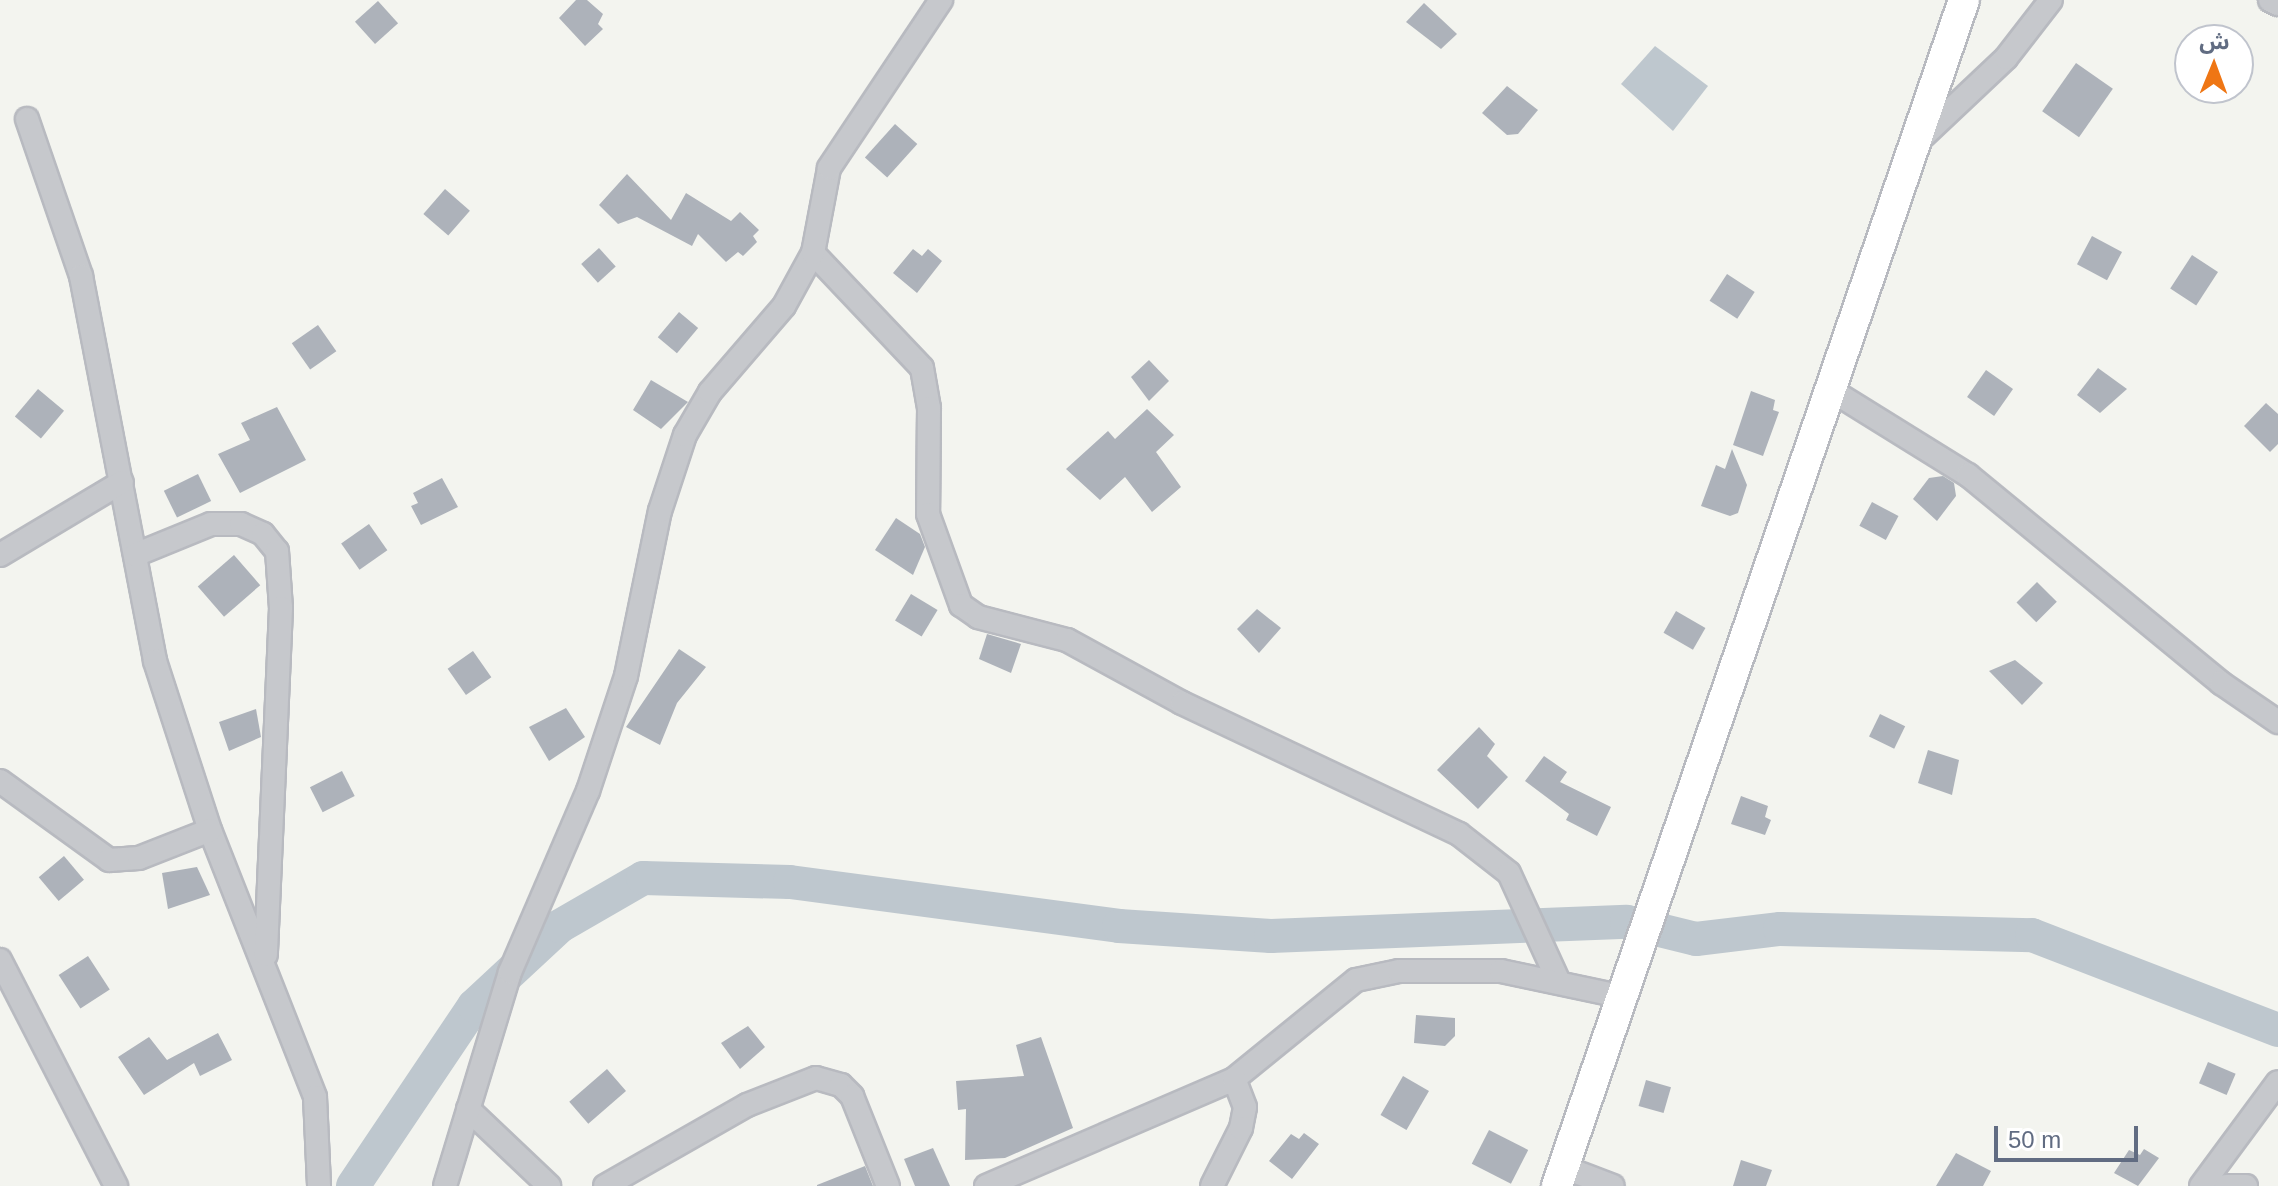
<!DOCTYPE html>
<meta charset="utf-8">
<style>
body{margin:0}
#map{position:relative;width:2278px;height:1186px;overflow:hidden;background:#f3f4ef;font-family:Arial,"Noto Sans Arabic",sans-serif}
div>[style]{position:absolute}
.water>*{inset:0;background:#bec7ce}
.river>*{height:34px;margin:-17px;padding:0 17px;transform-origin:17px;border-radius:17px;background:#bec7ce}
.building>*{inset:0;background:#adb2ba;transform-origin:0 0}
.roads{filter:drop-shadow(2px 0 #b8bac0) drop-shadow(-2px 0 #b8bac0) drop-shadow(0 2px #b8bac0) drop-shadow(0 -2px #b8bac0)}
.street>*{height:22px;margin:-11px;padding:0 11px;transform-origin:11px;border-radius:11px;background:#c6c8cc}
.secondary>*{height:30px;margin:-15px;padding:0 15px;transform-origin:15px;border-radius:15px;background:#fff}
span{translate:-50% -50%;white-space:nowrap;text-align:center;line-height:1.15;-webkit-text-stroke:8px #fff;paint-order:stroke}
.north{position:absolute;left:2174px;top:24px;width:80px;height:80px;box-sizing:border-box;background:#fff;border:2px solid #c0c4cd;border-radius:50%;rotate:1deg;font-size:22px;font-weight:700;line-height:32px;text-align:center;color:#616c82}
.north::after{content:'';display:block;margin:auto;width:28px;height:36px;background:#ef7614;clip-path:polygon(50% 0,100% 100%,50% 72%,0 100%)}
.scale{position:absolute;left:1994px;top:1126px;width:144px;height:36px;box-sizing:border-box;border:4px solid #616c82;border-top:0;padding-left:10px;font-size:24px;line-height:28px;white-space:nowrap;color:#616c82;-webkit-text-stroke:6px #fff;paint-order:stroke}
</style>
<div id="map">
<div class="water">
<i style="clip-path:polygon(1655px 46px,1708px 86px,1673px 131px,1621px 84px)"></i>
</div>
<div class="river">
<i style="left:353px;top:1186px;width:217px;rotate:-56.1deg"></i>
<i style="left:474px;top:1006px;width:117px;rotate:-42.9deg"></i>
<i style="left:560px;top:926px;width:96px;rotate:-30deg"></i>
<i style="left:643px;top:878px;width:147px;rotate:1.6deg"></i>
<i style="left:790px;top:882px;width:332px;rotate:7.6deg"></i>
<i style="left:1119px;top:926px;width:152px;rotate:3.8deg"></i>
<i style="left:1271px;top:936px;width:356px;rotate:-2.3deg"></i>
<i style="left:1627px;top:922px;width:71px;rotate:13.8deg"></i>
<i style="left:1696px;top:939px;width:85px;rotate:-6.8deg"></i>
<i style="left:1780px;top:929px;width:252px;rotate:1.4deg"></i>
<i style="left:2032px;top:935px;width:264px;rotate:21.1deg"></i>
</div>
<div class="building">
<i style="clip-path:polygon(576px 0,587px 0,603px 14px,598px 24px,603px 29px,585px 46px,559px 18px)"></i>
<i style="left:378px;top:1px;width:30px;height:31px;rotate:48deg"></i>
<i style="clip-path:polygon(1424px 3px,1457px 34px,1441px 49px,1406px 22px)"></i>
<i style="left:2076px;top:63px;width:45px;height:59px;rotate:35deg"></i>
<i style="clip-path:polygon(1507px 86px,1538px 110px,1518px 134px,1507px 135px,1482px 113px)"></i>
<i style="left:895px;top:124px;width:30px;height:45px;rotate:42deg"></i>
<i style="clip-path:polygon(627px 174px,671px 220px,686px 193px,731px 221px,740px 212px,759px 230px,753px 236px,757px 242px,743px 256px,738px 252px,726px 262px,698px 234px,692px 246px,637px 217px,618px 224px,599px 205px)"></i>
<i style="left:445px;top:189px;width:33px;height:33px;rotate:41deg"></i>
<i style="left:2092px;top:236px;width:34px;height:32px;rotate:28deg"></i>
<i style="left:599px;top:248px;width:25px;height:24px;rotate:48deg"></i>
<i style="clip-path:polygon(913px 249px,922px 256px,928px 249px,942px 261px,917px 293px,893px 273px)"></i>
<i style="left:2192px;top:255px;width:31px;height:40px;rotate:33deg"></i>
<i style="left:1727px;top:274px;width:33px;height:32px;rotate:33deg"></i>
<i style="left:679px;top:312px;width:25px;height:33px;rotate:40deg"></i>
<i style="left:318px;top:325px;width:32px;height:32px;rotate:55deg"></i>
<i style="clip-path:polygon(1149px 360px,1169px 381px,1149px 401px,1131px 377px)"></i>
<i style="clip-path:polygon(2098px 368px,2127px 389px,2100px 413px,2077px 395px)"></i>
<i style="left:1986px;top:370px;width:33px;height:33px;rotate:35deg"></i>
<i style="clip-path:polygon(651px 380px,688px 402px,661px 429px,633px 410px)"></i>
<i style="left:38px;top:389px;width:34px;height:36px;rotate:40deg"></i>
<i style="clip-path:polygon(1751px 391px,1775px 400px,1773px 410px,1779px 412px,1763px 456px,1733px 445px)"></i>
<i style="clip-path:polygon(2266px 403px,2278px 414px,2278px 444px,2270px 452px,2244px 426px)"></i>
<i style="clip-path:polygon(277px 407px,306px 460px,240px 493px,218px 454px,250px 440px,241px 423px)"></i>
<i style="clip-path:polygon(1147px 409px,1174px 435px,1156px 452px,1181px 487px,1152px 512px,1125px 477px,1100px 500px,1066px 469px,1108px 431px,1115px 439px)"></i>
<i style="clip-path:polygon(1732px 449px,1747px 485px,1738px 513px,1730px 516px,1701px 506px,1716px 465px,1725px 469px)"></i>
<i style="left:198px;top:474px;width:30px;height:38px;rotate:64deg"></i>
<i style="clip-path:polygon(1943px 476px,1954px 483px,1956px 496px,1937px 521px,1913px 499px,1929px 478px)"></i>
<i style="clip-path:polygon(442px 478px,458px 507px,421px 525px,411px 506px,418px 503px,413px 493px)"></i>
<i style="left:1872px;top:502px;width:30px;height:27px;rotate:28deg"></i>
<i style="clip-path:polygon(896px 518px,920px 534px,925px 547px,913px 575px,875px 550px)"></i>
<i style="left:369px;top:524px;width:32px;height:34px;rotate:55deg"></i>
<i style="left:234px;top:555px;width:40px;height:48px;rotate:49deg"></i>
<i style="left:2037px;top:582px;width:28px;height:29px;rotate:45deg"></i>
<i style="left:911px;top:594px;width:31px;height:31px;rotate:31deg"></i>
<i style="clip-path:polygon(1257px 609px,1281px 628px,1259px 653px,1237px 629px)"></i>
<i style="left:1676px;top:611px;width:34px;height:25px;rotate:30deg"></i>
<i style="clip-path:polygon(987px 634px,1021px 644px,1011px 673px,979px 659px)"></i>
<i style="clip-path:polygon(679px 649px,706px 667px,677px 703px,660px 745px,626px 727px)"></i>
<i style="left:473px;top:651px;width:32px;height:31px;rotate:55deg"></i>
<i style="clip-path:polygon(2015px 660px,2043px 683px,2022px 705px,1989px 671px)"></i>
<i style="clip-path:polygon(566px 708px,585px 737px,549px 761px,529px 727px)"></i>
<i style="clip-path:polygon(256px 709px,261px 737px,229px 751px,219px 722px)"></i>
<i style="left:1880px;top:714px;width:28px;height:25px;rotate:26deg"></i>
<i style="clip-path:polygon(1479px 727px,1495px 744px,1487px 756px,1508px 777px,1478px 809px,1437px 770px)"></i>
<i style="clip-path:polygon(1928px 750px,1959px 760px,1952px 795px,1918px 783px)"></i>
<i style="clip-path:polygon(1544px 756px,1567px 772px,1560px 782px,1611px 807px,1597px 836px,1566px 820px,1569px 814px,1525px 781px)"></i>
<i style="left:342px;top:771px;width:28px;height:36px;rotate:63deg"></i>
<i style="clip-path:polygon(1741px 796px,1768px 806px,1765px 817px,1771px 820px,1765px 835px,1731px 824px)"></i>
<i style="left:64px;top:856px;width:31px;height:33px;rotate:50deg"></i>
<i style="clip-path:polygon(197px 867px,210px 895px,168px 909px,162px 873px)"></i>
<i style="left:88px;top:956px;width:40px;height:35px;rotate:57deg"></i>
<i style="clip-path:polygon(1416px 1015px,1455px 1018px,1455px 1036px,1445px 1046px,1414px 1043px)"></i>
<i style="clip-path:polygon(748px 1026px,765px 1047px,740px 1069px,721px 1043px)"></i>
<i style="clip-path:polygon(218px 1033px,232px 1060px,200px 1076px,194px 1063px,144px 1095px,118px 1057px,149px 1037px,167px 1060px)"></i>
<i style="clip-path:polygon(1041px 1037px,1073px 1128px,1005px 1158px,965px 1160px,966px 1109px,958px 1110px,956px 1081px,1024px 1076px,1016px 1045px)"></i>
<i style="left:2208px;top:1062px;width:30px;height:23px;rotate:23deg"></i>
<i style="left:607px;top:1069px;width:29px;height:50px;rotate:49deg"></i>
<i style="left:1403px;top:1076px;width:30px;height:45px;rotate:30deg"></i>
<i style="left:1646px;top:1080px;width:26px;height:27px;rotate:16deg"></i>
<i style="left:1489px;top:1130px;width:44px;height:38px;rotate:27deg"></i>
<i style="clip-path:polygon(1304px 1133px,1319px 1144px,1292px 1179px,1269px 1161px,1291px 1134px,1299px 1139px)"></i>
<i style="clip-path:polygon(933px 1148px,950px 1186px,915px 1186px,904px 1159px)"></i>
<i style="clip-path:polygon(2144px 1149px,2159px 1158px,2138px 1186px,2114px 1173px,2129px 1150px,2140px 1155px)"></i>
<i style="clip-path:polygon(1956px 1153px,1991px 1171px,1983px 1186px,1936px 1186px)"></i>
<i style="clip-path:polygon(1741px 1160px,1772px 1170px,1766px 1186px,1733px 1186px)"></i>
<i style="clip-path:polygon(865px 1166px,873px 1186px,817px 1186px,817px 1185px)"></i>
</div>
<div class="roads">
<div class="street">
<i style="left:2270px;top:0;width:9px;rotate:27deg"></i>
<i style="left:27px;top:119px;width:166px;rotate:71deg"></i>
<i style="left:81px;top:276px;width:392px;rotate:79.1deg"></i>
<i style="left:155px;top:661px;width:178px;rotate:72deg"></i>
<i style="left:210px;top:830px;width:287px;rotate:68.5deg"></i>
<i style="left:315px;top:1097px;width:89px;rotate:87.4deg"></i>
<i style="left:1917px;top:142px;width:122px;rotate:-43.3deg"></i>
<i style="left:2006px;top:58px;width:73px;rotate:-52.2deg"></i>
<i style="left:813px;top:253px;width:158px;rotate:46.5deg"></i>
<i style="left:922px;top:368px;width:41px;rotate:80.1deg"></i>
<i style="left:929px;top:408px;width:106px;rotate:90.5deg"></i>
<i style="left:928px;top:514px;width:97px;rotate:70.1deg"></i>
<i style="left:961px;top:605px;width:21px;rotate:35deg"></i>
<i style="left:978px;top:617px;width:92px;rotate:14.5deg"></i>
<i style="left:1067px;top:640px;width:131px;rotate:28.7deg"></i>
<i style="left:1182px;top:703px;width:306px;rotate:25.3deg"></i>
<i style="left:1459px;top:834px;width:63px;rotate:38deg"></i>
<i style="left:1509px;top:873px;width:115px;rotate:65.4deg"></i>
<i style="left:1834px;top:392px;width:158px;rotate:31.8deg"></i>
<i style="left:1968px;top:475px;width:328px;rotate:39.4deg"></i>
<i style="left:2221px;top:683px;width:69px;rotate:34.4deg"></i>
<i style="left:0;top:555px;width:142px;rotate:-30.9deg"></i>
<i style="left:135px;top:555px;width:82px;rotate:-22.2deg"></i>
<i style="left:211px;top:524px;width:30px"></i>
<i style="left:241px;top:524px;width:24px;rotate:24deg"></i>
<i style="left:263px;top:534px;width:22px;rotate:51deg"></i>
<i style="left:277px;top:551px;width:57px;rotate:86deg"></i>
<i style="left:281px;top:608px;width:347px;rotate:92.5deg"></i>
<i style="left:0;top:781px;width:135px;rotate:35.9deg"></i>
<i style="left:109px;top:860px;width:30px;rotate:-4deg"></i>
<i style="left:139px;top:858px;width:76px;rotate:-21.5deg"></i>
<i style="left:0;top:960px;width:254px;rotate:62.8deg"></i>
<i style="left:468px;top:1109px;width:112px;rotate:43.5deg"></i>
<i style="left:1563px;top:1167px;width:53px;rotate:20.8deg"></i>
<i style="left:445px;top:1186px;width:224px;rotate:-73.1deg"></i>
<i style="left:510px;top:972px;width:197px;rotate:-66.7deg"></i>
<i style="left:588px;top:791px;width:121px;rotate:-71.7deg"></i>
<i style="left:626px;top:676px;width:168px;rotate:-78.4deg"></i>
<i style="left:660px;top:511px;width:80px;rotate:-71.8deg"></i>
<i style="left:685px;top:435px;width:50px;rotate:-59.8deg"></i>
<i style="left:710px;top:392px;width:113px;rotate:-49.3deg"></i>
<i style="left:784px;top:306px;width:60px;rotate:-61.3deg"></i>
<i style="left:813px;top:253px;width:86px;rotate:-79.3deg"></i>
<i style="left:829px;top:168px;width:202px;rotate:-56.3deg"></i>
<i style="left:605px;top:1186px;width:163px;rotate:-29.7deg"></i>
<i style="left:747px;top:1105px;width:74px;rotate:-21.4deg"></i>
<i style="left:816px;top:1078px;width:26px;rotate:16deg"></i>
<i style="left:841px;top:1085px;width:16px;rotate:45deg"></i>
<i style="left:852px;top:1096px;width:97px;rotate:68.2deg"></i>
<i style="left:986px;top:1186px;width:270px;rotate:-23.3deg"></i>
<i style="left:1234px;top:1079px;width:157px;rotate:-39.1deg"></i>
<i style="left:1356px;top:980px;width:44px;rotate:-11.8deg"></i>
<i style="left:1399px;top:971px;width:102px"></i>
<i style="left:1501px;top:971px;width:122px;rotate:11.9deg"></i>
<i style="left:1212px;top:1186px;width:65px;rotate:-63.4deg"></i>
<i style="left:1241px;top:1128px;width:21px;rotate:-79deg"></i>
<i style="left:1245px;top:1107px;width:30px;rotate:-111deg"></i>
<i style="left:2201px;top:1186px;width:129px;rotate:-53.5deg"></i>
<i style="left:2226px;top:1186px;width:20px"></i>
</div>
<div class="secondary">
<i style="left:1557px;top:1186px;width:1254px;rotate:-71.06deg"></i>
</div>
</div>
<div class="north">ش</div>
<div class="scale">50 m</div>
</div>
